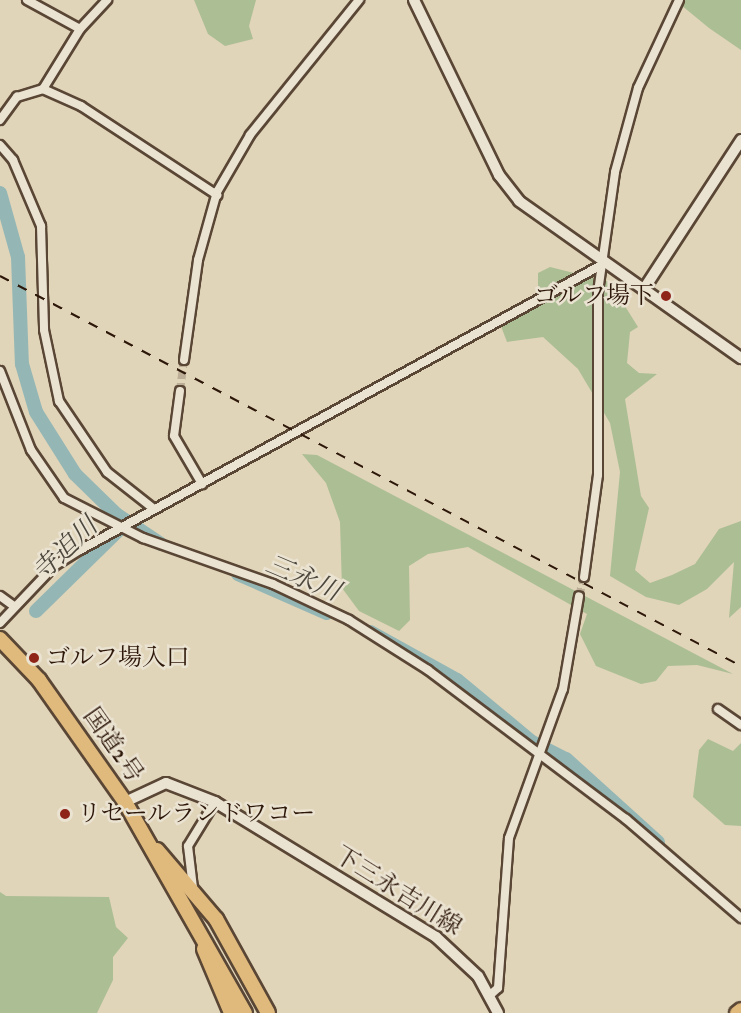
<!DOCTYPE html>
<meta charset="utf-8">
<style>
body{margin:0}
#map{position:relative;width:741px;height:1013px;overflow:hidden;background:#e0d4b9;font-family:"IM FELL Great Primer","Noto Serif JP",serif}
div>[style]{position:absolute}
.green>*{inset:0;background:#acbe94}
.river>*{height:14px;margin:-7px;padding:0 7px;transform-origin:7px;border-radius:7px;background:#94b7b5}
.street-tunnel>*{height:8px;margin-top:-4px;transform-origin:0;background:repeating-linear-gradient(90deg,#bcae96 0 8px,transparent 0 12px)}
.roads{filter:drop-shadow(2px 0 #5a4635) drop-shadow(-2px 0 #5a4635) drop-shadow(0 2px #5a4635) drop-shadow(0 -2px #5a4635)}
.street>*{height:8px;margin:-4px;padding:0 4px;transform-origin:4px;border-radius:4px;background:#ebe3d2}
.secondary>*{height:10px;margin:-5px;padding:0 5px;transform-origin:5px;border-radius:5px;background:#ebe3d2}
.primary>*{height:12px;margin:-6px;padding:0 6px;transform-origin:6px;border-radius:6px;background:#e0ba7c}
.highway>*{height:14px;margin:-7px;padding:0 7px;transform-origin:7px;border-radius:7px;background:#e0ba7c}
.rail>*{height:2px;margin-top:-1px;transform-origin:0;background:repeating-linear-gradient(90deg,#2d1709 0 10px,transparent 0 20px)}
.dots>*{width:16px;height:16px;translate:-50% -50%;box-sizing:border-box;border:3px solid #ebe3d2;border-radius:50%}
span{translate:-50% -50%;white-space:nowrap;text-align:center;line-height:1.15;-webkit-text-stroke:5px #ebe3d2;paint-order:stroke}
.poi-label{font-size:24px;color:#2d1709}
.right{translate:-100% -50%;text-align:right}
.left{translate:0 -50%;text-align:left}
.street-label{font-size:24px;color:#2d1709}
.water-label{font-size:26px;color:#4c473d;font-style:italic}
</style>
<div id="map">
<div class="green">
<i style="clip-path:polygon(194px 0,256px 0,249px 26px,253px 39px,225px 46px,208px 34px)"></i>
<i style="clip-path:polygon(675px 0,741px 0,741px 50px,709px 28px)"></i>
<i style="clip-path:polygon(550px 267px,610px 282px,638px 327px,630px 332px,627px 363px,639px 373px,657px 374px,625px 399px,641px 496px,649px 508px,635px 570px,650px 583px,672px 575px,695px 564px,719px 529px,741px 521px,741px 607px,729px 618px,734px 562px,707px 589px,679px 605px,646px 597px,610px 576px,620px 472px,610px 423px,578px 369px,543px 337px,507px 342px,499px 321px,538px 295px,538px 273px)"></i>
<i style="clip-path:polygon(302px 454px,317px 455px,733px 674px,697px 665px,668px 666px,656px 681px,641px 684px,596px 666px,580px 634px,587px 614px,468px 547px,428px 554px,409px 566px,410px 620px,399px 631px,359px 611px,342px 588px,340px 522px,326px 483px)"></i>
<i style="clip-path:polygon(708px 739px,733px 751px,741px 743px,741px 826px,725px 825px,693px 797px,699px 750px)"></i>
<i style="clip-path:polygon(0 892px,6px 896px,109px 897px,116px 927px,128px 938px,113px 957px,113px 980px,97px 1013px,0 1013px)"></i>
</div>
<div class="river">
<i style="left:0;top:193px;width:66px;rotate:74.3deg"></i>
<i style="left:18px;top:257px;width:107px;rotate:87.9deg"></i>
<i style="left:22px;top:364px;width:50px;rotate:73.7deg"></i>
<i style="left:36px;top:412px;width:73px;rotate:57.8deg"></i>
<i style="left:75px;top:474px;width:57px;rotate:44.3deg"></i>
<i style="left:116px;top:514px;width:54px;rotate:33.7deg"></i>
<i style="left:238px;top:574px;width:97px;rotate:23.7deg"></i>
<i style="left:36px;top:611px;width:126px;rotate:-44.4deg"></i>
<i style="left:370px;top:632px;width:99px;rotate:28.9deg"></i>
<i style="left:457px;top:680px;width:97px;rotate:39.6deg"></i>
<i style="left:532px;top:742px;width:38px;rotate:27deg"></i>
<i style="left:566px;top:759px;width:124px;rotate:42.1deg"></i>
</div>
<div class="street-tunnel">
<i style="left:180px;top:391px;width:31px;rotate:-83deg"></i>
<i style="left:579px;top:596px;width:20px;rotate:-75deg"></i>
</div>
<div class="roads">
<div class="street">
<i style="left:27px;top:0;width:60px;rotate:28.7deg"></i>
<i style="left:43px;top:89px;width:42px;rotate:24.1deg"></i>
<i style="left:81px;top:106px;width:163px;rotate:33.2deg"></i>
<i style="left:0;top:120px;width:29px;rotate:-54deg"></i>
<i style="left:17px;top:97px;width:27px;rotate:-17deg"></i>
<i style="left:43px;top:89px;width:70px;rotate:-58.3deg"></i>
<i style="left:80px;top:29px;width:40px;rotate:-47deg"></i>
<i style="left:0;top:145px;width:20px;rotate:49deg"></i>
<i style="left:13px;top:160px;width:72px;rotate:67deg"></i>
<i style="left:41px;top:226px;width:104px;rotate:88.3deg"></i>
<i style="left:44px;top:330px;width:73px;rotate:78.1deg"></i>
<i style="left:59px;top:401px;width:86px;rotate:55.9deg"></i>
<i style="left:107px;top:472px;width:60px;rotate:38.2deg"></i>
<i style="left:184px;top:360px;width:101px;rotate:-82deg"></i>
<i style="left:198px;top:260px;width:71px;rotate:-74.4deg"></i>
<i style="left:217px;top:192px;width:66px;rotate:-59.9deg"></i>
<i style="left:250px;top:135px;width:174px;rotate:-51.1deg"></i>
<i style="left:0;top:371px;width:85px;rotate:68.6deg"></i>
<i style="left:31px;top:450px;width:58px;rotate:55.5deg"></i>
<i style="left:64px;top:498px;width:89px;rotate:26.9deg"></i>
<i style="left:143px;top:538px;width:138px;rotate:19.5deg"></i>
<i style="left:273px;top:584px;width:84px;rotate:25.3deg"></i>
<i style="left:349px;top:620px;width:93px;rotate:32.3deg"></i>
<i style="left:428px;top:670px;width:248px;rotate:37deg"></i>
<i style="left:626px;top:819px;width:152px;rotate:40.7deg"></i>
<i style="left:180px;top:391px;width:45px;rotate:97.6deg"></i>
<i style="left:174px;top:436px;width:56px;rotate:59.7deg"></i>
<i style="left:584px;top:577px;width:103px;rotate:-82.2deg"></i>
<i style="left:598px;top:475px;width:183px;rotate:-90deg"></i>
<i style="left:598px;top:292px;width:121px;rotate:-81.9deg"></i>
<i style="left:615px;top:172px;width:87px;rotate:-74.7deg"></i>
<i style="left:638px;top:88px;width:97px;rotate:-65deg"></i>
<i style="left:0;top:596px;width:17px;rotate:36deg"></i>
<i style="left:0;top:623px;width:79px;rotate:-46.5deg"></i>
<i style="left:54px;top:566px;width:31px;rotate:-32deg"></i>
<i style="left:80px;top:550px;width:598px;rotate:-28.66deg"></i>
<i style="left:718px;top:709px;width:28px;rotate:35deg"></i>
<i style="left:193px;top:888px;width:42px;rotate:-96.8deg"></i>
<i style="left:188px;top:846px;width:52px;rotate:-58.5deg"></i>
<i style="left:489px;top:996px;width:12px;rotate:-42deg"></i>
<i style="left:498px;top:988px;width:150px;rotate:-85.8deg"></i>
<i style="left:509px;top:838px;width:158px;rotate:-70.1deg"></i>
<i style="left:563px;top:689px;width:94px;rotate:-80.2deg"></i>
</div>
<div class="secondary">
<i style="left:414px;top:0;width:195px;rotate:64.1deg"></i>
<i style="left:499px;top:175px;width:33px;rotate:52deg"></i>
<i style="left:519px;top:201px;width:272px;rotate:35.3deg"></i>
<i style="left:644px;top:289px;width:178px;rotate:-56.9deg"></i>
<i style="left:125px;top:802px;width:45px;rotate:-24.9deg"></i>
<i style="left:166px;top:783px;width:53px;rotate:21.2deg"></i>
<i style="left:215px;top:802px;width:259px;rotate:31.4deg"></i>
<i style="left:436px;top:937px;width:57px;rotate:42.9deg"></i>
<i style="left:478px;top:976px;width:42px;rotate:61.6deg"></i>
</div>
<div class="primary">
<i style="left:736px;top:1013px;width:6px;rotate:-39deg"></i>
</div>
<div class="highway">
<i style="left:0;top:639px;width:57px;rotate:46.4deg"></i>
<i style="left:39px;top:680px;width:149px;rotate:54.8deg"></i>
<i style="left:125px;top:802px;width:243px;rotate:60.4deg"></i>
<i style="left:157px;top:850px;width:91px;rotate:49.5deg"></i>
<i style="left:216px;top:919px;width:107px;rotate:61deg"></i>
<i style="left:204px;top:949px;width:69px;rotate:67.1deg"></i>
</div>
</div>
<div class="rail">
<i style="left:0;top:276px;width:837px;rotate:27.76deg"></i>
</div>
<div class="dots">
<i style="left:666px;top:296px;background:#8f2418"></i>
<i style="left:34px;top:658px;background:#8f2418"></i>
<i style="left:65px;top:814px;background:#8f2418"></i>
</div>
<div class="poi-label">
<span class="right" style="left:654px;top:296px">ゴルフ場下</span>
<span class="left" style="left:46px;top:658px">ゴルフ場入口</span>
<span class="left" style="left:77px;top:814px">リセールランドワコー</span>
</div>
<div class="street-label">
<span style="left:113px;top:745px;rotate:55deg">国道2号</span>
<span style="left:398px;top:891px;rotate:32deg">下三永吉川線</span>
</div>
<div class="water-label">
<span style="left:65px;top:549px;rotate:-44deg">寺迫川</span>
<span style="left:303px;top:578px;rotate:23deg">三永川</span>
</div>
</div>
